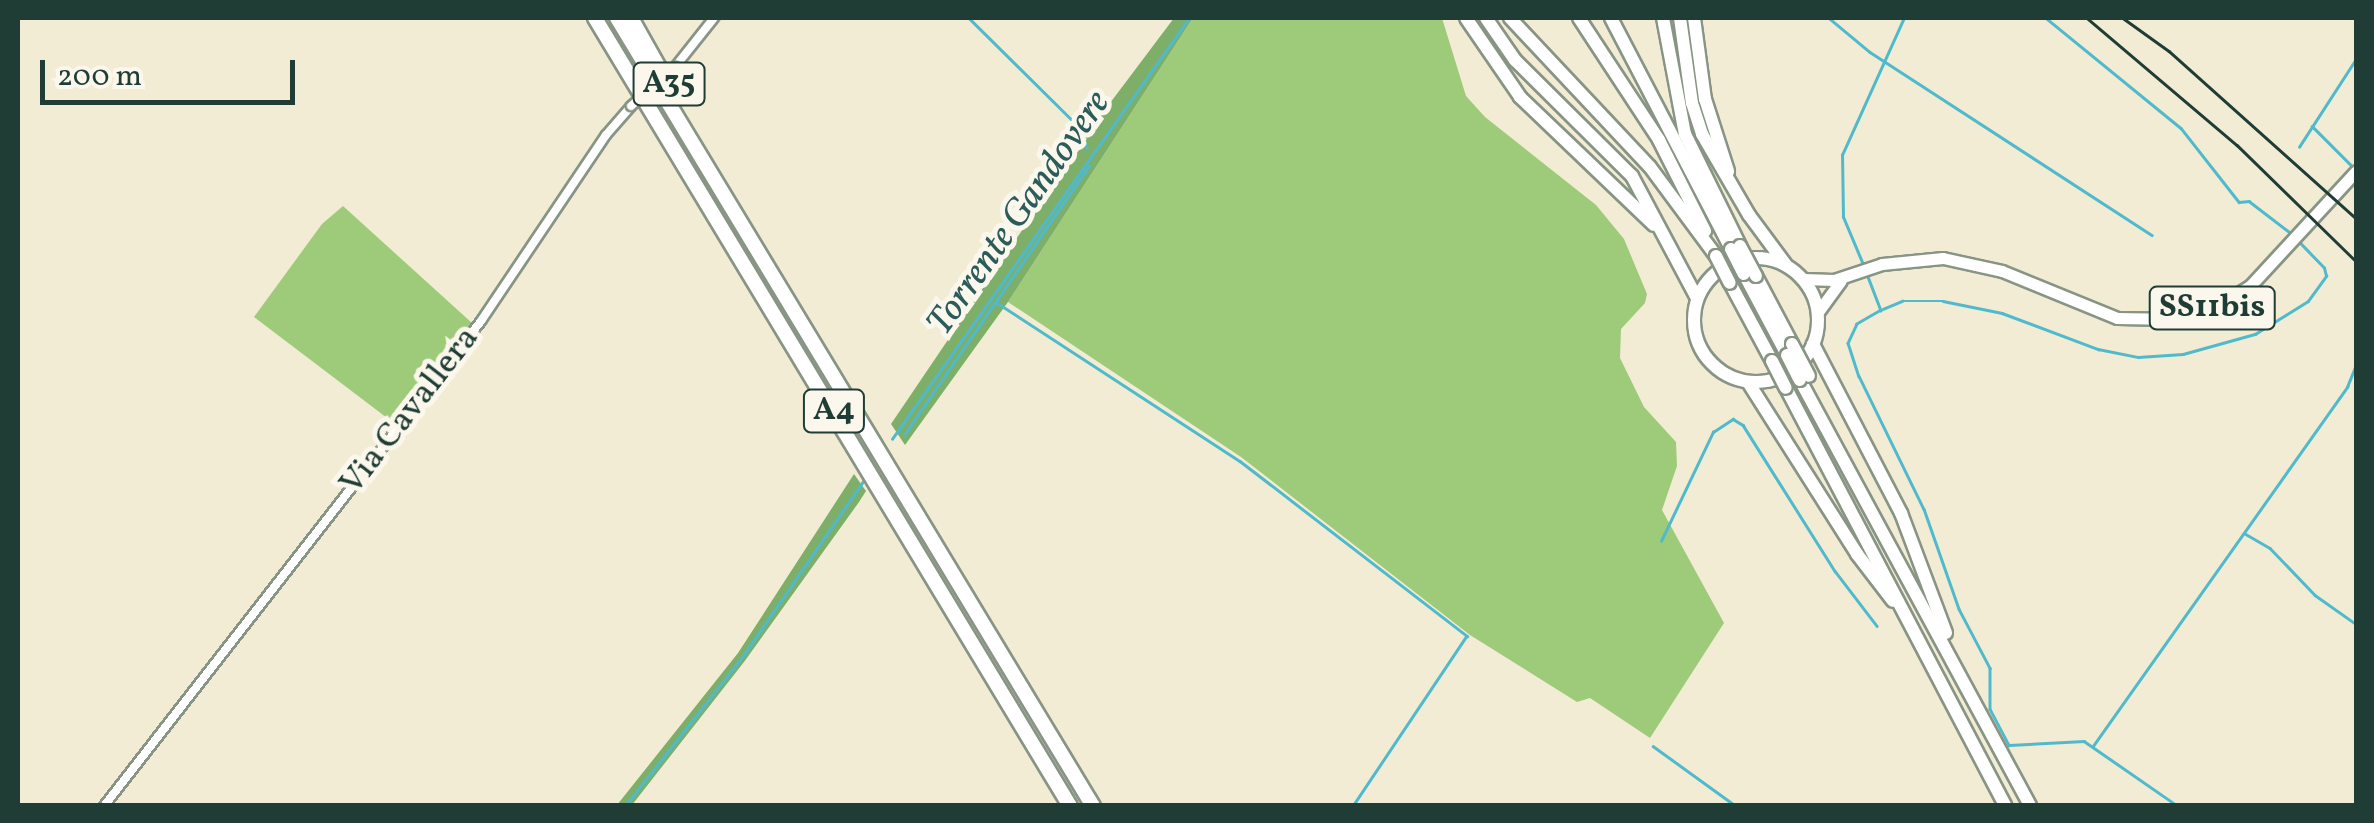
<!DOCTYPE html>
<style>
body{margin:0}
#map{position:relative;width:2374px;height:823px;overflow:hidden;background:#f2ecd5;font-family:Vollkorn,serif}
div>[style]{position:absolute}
.green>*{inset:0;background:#9ecb79}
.forest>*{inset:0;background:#7eaf69}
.stream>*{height:2.5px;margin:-1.25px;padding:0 1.25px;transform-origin:1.25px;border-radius:1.25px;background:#50bacc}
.roads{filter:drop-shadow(2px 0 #889484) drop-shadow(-2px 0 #889484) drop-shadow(0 2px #889484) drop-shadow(0 -2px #889484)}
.minor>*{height:8px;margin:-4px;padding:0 4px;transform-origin:4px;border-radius:4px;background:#fff}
.primary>*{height:11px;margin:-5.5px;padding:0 5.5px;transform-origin:5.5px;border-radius:5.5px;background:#fff}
.trunk>*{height:12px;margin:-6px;padding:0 6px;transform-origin:6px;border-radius:6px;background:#fff}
.trunk>.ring{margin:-6px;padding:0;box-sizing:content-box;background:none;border:12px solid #fff;border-radius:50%}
.motorway>*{height:14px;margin:-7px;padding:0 7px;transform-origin:7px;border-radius:7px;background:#fff}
.rail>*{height:2.5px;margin:-1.25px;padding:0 1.25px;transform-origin:1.25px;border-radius:1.25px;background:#1f3d34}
.bridges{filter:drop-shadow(2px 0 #889484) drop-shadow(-2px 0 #889484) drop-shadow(0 2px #889484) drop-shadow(0 -2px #889484)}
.minor-bridge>*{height:8px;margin:-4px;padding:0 4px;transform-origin:4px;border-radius:4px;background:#fff}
.trunk-bridge>*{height:12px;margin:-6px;padding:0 6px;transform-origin:6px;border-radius:6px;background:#fff}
span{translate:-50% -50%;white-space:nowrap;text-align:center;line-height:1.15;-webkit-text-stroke:10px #fbf7ec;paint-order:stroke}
.shield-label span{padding:2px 8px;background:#fbf7ec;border:2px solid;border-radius:8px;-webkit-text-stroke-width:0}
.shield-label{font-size:32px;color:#1f3d34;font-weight:700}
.street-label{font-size:35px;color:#1f3d34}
.water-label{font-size:38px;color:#2b5c5a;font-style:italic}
.frame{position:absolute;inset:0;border:20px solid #1f3d34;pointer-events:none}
.scale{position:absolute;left:40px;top:60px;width:255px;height:45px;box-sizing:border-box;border:5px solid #1f3d34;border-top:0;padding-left:12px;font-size:30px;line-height:35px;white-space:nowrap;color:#1f3d34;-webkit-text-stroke:8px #fbf7ec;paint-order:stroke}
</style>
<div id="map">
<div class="green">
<i style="clip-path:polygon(1193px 18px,1442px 18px,1466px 96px,1485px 117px,1596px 205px,1624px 239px,1647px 294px,1645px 303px,1621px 329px,1620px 358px,1644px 407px,1676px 442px,1677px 466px,1662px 510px,1724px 623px,1650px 738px,1590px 698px,1577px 702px,1470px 635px,1241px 457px,1008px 302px)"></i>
<i style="clip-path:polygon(343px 206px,472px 323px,399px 427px,254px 317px,322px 224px)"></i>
</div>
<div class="forest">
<i style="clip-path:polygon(1174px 18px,1193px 18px,1008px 302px,905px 445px,891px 424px,1092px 127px)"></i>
<i style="clip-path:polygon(854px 474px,866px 491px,859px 502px,744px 662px,632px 805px,617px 805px,738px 653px)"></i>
</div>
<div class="stream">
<i style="left:969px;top:18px;width:151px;rotate:44.7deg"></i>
<i style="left:1076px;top:124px;width:26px;rotate:65deg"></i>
<i style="left:1829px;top:18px;width:53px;rotate:39.7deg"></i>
<i style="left:1870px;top:52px;width:336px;rotate:33deg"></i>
<i style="left:2046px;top:18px;width:174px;rotate:39.2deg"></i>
<i style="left:2181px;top:128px;width:94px;rotate:51.9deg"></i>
<i style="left:2239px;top:202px;width:10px;rotate:-6deg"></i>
<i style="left:2249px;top:201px;width:54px;rotate:37.5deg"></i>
<i style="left:2312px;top:126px;width:61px;rotate:45deg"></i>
<i style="left:2299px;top:147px;width:105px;rotate:-57.1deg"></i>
<i style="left:1864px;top:267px;width:54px;rotate:-112.8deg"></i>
<i style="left:1843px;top:217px;width:62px;rotate:-90.9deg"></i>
<i style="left:1842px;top:155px;width:150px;rotate:-65.7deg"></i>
<i style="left:1867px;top:274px;width:39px;rotate:69deg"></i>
<i style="left:1881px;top:310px;width:28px;rotate:150deg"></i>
<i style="left:1857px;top:324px;width:21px;rotate:115deg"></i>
<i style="left:1848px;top:343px;width:35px;rotate:72deg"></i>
<i style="left:1859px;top:376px;width:148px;rotate:64deg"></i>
<i style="left:1924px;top:509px;width:106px;rotate:70.7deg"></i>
<i style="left:1959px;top:609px;width:67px;rotate:62.3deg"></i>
<i style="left:1990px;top:668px;width:41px;rotate:90deg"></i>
<i style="left:1990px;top:709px;width:41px;rotate:62.2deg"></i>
<i style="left:2009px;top:745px;width:75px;rotate:-3.1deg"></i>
<i style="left:2084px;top:741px;width:114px;rotate:34.7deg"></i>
<i style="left:996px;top:302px;width:291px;rotate:33.1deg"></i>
<i style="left:1240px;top:461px;width:287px;rotate:37.6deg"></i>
<i style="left:1467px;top:636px;width:205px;rotate:123.8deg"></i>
<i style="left:1883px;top:309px;width:21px;rotate:-23deg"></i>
<i style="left:1902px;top:301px;width:41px"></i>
<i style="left:1943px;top:301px;width:60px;rotate:11.5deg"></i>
<i style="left:2002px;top:313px;width:103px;rotate:20.6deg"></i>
<i style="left:2098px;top:349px;width:41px;rotate:11.3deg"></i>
<i style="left:2138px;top:357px;width:45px;rotate:-3.8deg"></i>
<i style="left:2183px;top:354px;width:75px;rotate:-15.5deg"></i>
<i style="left:2255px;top:334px;width:62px;rotate:-31.9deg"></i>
<i style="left:2308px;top:301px;width:31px;rotate:-54deg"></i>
<i style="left:2326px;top:276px;width:8px;rotate:-104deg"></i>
<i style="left:2324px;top:268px;width:39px;rotate:-134deg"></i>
<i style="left:904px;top:435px;width:326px;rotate:-55.5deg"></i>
<i style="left:892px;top:439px;width:515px;rotate:-54.8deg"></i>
<i style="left:2244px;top:533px;width:30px;rotate:30deg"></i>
<i style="left:2270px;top:548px;width:65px;rotate:46.2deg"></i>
<i style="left:2315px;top:595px;width:50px;rotate:35.3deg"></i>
<i style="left:1661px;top:541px;width:121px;rotate:-64.5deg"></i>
<i style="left:1713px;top:432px;width:24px;rotate:-33deg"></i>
<i style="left:1733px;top:419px;width:12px;rotate:31deg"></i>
<i style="left:1743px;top:425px;width:173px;rotate:57.8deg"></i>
<i style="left:1835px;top:571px;width:69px;rotate:52.6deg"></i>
<i style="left:1653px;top:746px;width:102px;rotate:35.9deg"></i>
<i style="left:2093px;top:746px;width:440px;rotate:-54.7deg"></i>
<i style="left:2347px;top:387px;width:24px;rotate:-68deg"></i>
<i style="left:625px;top:806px;width:191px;rotate:-51.8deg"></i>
<i style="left:743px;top:656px;width:214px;rotate:-55.5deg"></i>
</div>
<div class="roads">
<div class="minor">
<i style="left:675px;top:67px;width:63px;rotate:-51.5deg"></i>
<i style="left:104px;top:806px;width:614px;rotate:-52.14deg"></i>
<i style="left:481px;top:321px;width:224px;rotate:-56.1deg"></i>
<i style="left:606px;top:135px;width:38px;rotate:-49deg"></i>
</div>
<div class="primary">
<i style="left:1803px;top:279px;width:31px;rotate:2deg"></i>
<i style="left:1834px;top:280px;width:51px;rotate:-18.4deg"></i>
<i style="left:1882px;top:264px;width:61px;rotate:-5.6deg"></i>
<i style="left:1943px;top:258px;width:60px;rotate:12.4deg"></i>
<i style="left:2002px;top:271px;width:124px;rotate:22.2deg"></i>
<i style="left:2117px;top:318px;width:60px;rotate:1deg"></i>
<i style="left:2177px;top:319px;width:41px;rotate:-17.1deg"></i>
<i style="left:2216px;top:307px;width:40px;rotate:-32deg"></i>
<i style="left:2250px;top:286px;width:156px;rotate:-47.3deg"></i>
<i style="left:1818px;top:312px;width:39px;rotate:-54deg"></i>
</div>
<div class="trunk">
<i style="left:1466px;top:18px;width:96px;rotate:55.6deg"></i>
<i style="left:1520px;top:97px;width:185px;rotate:43.7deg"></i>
<i style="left:1486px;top:18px;width:51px;rotate:55.4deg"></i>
<i style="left:1515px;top:60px;width:165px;rotate:44.8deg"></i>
<i style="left:1632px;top:176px;width:138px;rotate:62deg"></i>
<i style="left:1510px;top:18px;width:204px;rotate:46.8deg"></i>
<i style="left:1650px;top:167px;width:111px;rotate:53.4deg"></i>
<i style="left:1579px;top:18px;width:146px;rotate:56.7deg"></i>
<i style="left:1659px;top:140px;width:102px;rotate:63.2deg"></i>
<i style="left:1611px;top:18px;width:260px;rotate:62.5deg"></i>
<i style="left:1663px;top:18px;width:118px;rotate:79.3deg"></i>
<i style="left:1685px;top:134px;width:125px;rotate:63.8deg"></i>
<i style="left:1680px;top:18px;width:86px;rotate:82deg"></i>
<i style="left:1692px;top:103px;width:33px;rotate:72deg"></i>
<i style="left:1702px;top:134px;width:94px;rotate:59.9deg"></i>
<i style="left:1749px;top:215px;width:62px;rotate:53.5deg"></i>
<i style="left:1694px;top:18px;width:82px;rotate:82.3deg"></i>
<i style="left:1705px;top:99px;width:76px;rotate:72.3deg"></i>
<i class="ring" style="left:1694px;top:258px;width:112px;height:112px"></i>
<i style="left:1744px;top:274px;width:92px;rotate:62deg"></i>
<i style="left:1756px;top:276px;width:77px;rotate:62.1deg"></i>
<i style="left:1730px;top:283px;width:89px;rotate:61.7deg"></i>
<i style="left:1813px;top:344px;width:191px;rotate:62.5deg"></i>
<i style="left:1901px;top:513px;width:128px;rotate:69.4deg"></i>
<i style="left:1800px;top:380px;width:484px;rotate:61.6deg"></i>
<i style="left:1748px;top:382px;width:204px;rotate:57.6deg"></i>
<i style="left:1857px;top:554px;width:59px;rotate:52.5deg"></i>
<i style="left:1786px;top:388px;width:472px;rotate:62.3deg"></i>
</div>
<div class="motorway">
<i style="left:595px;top:18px;width:920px;rotate:58.92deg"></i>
<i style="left:617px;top:18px;width:921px;rotate:58.87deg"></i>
<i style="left:631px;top:18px;width:92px;rotate:60.6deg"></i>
</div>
</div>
<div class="rail">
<i style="left:2087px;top:18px;width:197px;rotate:40.3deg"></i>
<i style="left:2237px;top:145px;width:166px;rotate:44.3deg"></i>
<i style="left:2123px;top:18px;width:57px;rotate:35.7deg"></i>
<i style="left:2169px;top:51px;width:251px;rotate:41.8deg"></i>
</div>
<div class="bridges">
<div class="minor-bridge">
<i style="left:631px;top:106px;width:59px;rotate:-41.6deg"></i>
</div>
<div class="trunk-bridge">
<i style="left:1740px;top:246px;width:34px;rotate:62deg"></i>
<i style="left:1731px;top:249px;width:28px;rotate:63deg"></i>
<i style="left:1716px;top:256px;width:30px;rotate:63deg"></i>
<i style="left:1792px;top:344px;width:36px;rotate:62deg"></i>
<i style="left:1787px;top:355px;width:28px;rotate:63deg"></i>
<i style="left:1772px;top:361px;width:30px;rotate:63deg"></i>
</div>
</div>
<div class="shield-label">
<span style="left:669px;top:84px">A35</span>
<span style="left:2212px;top:308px">SS11bis</span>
<span style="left:834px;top:411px">A4</span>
</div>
<div class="street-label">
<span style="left:410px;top:411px;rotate:-52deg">Via Cavallera</span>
</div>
<div class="water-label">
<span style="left:1020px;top:214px;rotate:-55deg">Torrente Gandovere</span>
</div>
<div class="frame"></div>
<div class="scale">200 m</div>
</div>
